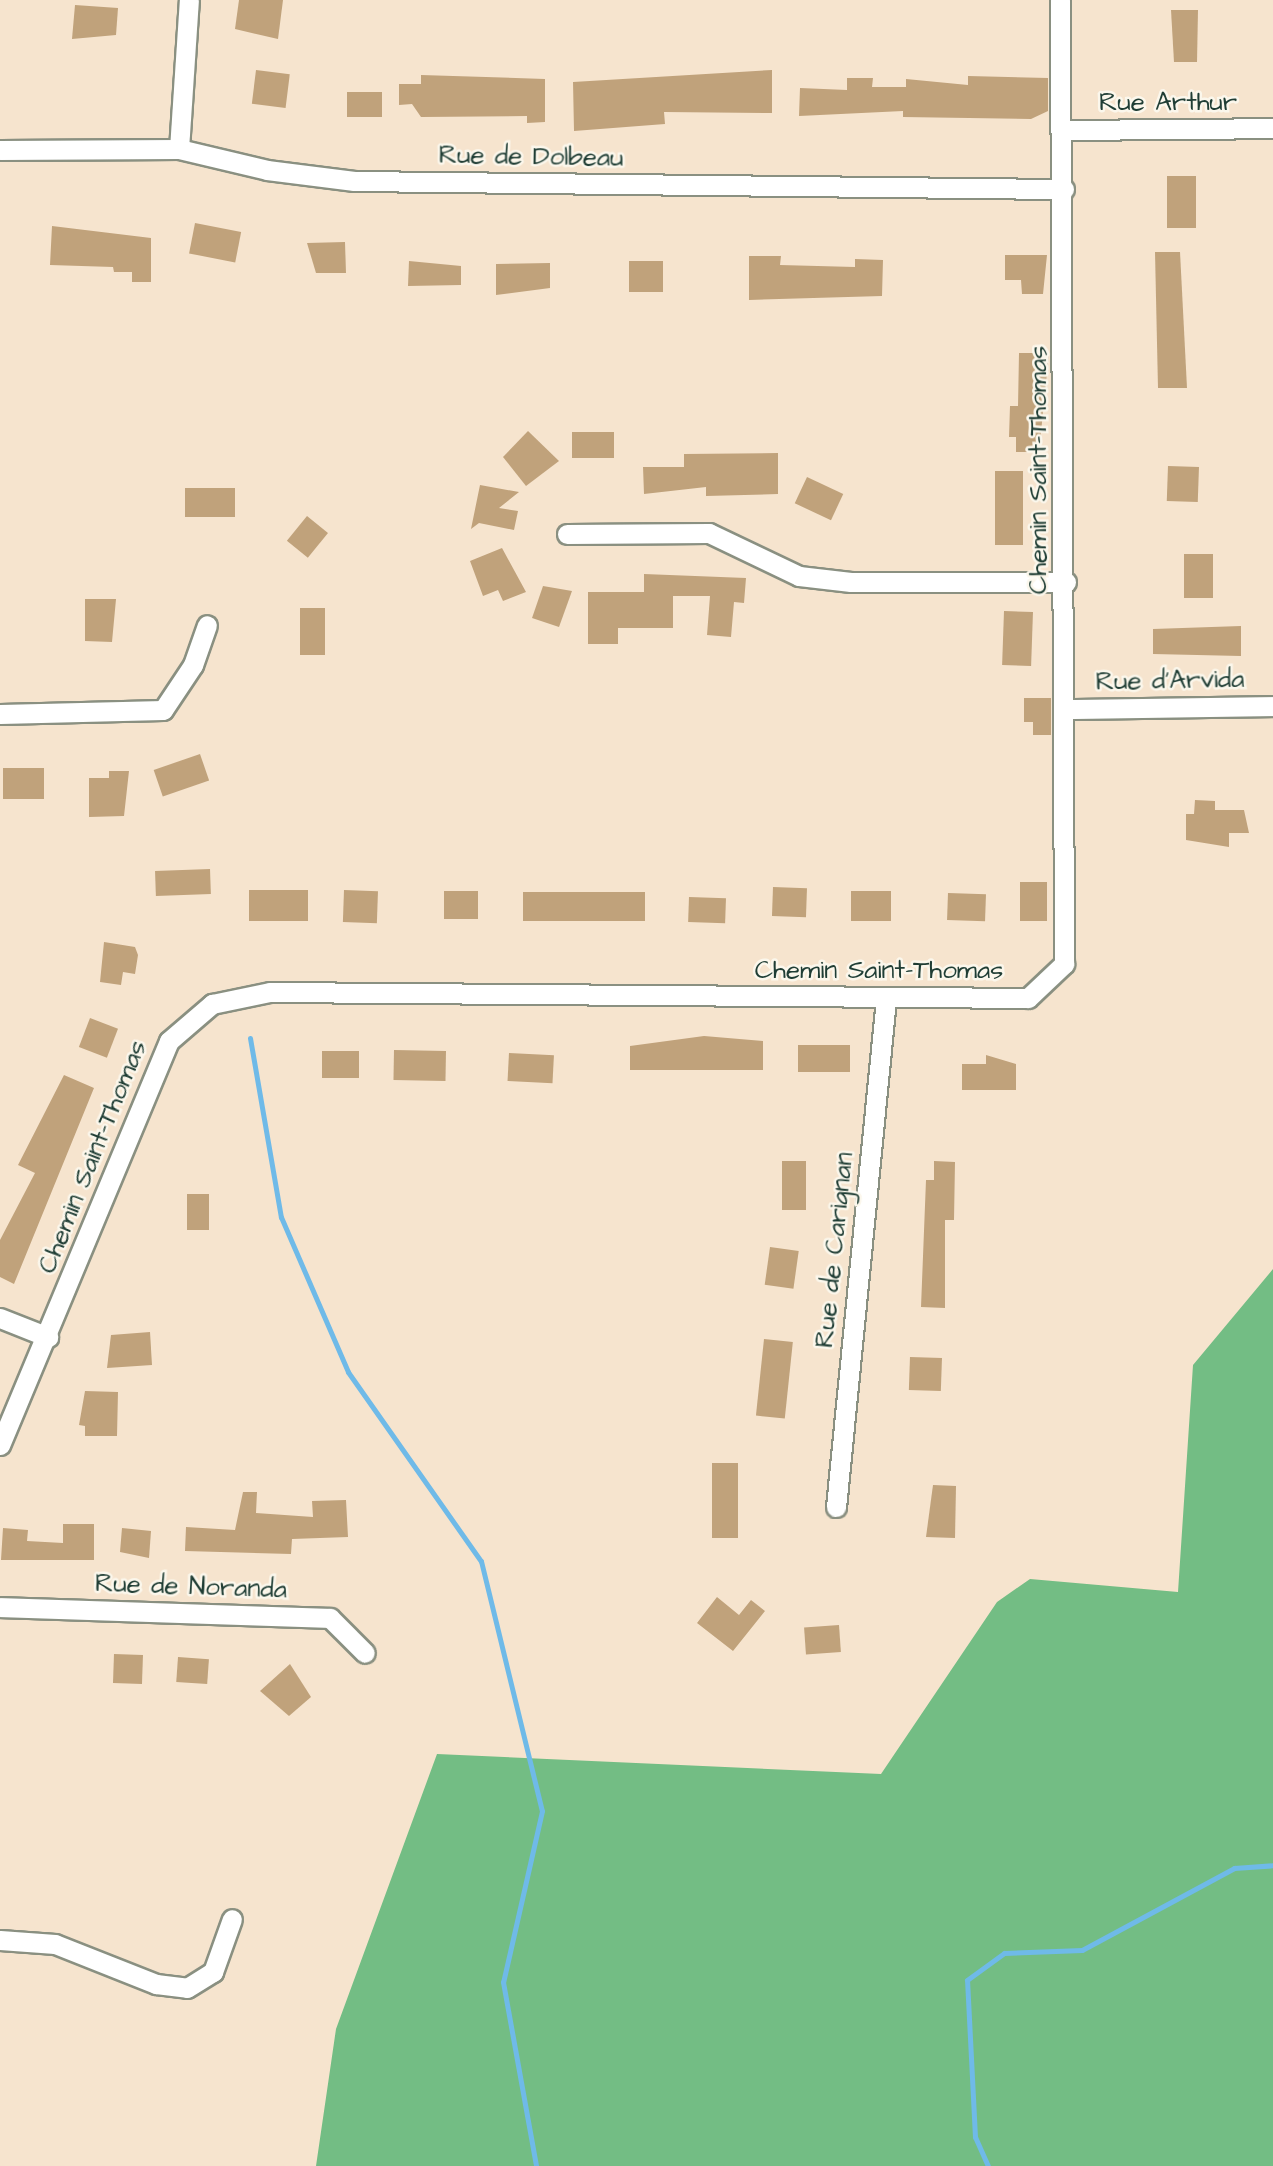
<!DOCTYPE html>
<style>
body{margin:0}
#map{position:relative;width:1273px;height:2166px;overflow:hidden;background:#f6e4ce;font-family:"Architects Daughter",sans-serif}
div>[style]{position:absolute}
.forest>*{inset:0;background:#73bd84}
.stream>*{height:5px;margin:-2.5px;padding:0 2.5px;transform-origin:2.5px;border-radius:2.5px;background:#6fbae8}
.building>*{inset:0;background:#c0a27b;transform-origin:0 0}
.roads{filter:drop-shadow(2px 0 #8a9081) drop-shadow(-2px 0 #8a9081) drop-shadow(0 2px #8a9081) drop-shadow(0 -2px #8a9081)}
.minor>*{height:19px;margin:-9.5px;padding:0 9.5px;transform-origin:9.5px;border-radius:9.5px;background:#fff}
span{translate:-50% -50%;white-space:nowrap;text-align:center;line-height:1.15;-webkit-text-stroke:5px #fbf7ec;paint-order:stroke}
.street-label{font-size:26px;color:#1f3d34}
</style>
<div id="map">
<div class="forest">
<i style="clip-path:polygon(1273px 1269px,1273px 2166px,316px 2166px,336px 2029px,437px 1754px,881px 1774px,997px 1602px,1030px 1579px,1178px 1592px,1193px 1365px)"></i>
</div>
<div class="stream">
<i style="left:250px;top:1038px;width:182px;rotate:80.2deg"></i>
<i style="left:281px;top:1217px;width:169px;rotate:66.6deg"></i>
<i style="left:348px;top:1372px;width:231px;rotate:54.9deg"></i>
<i style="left:481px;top:1561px;width:257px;rotate:76.3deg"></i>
<i style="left:542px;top:1811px;width:175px;rotate:102.8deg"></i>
<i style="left:503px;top:1982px;width:187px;rotate:79.8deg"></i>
<i style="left:988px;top:2166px;width:32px;rotate:-114deg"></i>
<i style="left:975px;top:2137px;width:157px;rotate:-92.9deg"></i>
<i style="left:967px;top:1980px;width:46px;rotate:-36.1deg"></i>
<i style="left:1004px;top:1953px;width:78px;rotate:-2.2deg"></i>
<i style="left:1082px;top:1950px;width:173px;rotate:-28.3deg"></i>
<i style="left:1234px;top:1868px;width:39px;rotate:-4deg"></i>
</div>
<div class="building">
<i style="clip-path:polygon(239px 0,283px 0,278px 39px,235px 29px)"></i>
<i style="clip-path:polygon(75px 5px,118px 8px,116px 35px,72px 39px)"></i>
<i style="clip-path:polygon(1171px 10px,1198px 10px,1197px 62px,1174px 62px)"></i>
<i style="left:256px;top:70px;width:34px;height:34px;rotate:7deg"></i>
<i style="clip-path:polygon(772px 70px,772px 113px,664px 112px,665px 124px,574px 131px,573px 82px)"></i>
<i style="clip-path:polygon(421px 75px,545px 79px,545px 122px,527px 123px,527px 116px,421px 117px,412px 104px,399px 105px,399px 84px,421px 84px)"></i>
<i style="clip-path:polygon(968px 76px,1048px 78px,1048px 111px,1031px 119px,903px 117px,903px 111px,799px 116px,800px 88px,847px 90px,847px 78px,873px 78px,872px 87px,906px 87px,906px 79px,968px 85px)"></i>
<i style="left:347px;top:92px;width:35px;height:25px"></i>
<i style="left:1167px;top:176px;width:29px;height:52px"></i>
<i style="left:195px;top:223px;width:47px;height:31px;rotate:11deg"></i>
<i style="clip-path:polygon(52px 226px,151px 238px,151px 282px,132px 282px,132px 272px,114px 272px,113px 267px,50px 265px)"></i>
<i style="clip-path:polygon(345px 242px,346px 273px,316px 273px,307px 243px)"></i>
<i style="clip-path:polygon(1155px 252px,1180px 252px,1187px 388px,1158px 388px)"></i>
<i style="clip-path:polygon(1005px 255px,1047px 255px,1043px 294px,1022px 294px,1021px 280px,1005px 280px)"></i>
<i style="clip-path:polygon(749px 256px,781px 256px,780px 265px,855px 267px,855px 259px,883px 260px,882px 296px,749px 300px)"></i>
<i style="clip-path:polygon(409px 261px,461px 266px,461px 285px,408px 286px)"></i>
<i style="left:629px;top:261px;width:34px;height:31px"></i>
<i style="clip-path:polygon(550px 263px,550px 288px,496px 295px,496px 264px)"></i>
<i style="clip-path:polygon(1019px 353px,1049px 353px,1039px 452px,1016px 452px,1016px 437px,1009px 437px,1010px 406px,1018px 406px)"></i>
<i style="clip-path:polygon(528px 431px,559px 461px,526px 486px,503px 457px)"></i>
<i style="left:614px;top:432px;width:26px;height:42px;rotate:90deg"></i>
<i style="clip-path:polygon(778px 453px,778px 494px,706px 496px,706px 487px,644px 494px,643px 467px,684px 467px,684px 454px)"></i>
<i style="left:1168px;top:466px;width:31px;height:35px;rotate:2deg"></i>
<i style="left:995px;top:471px;width:28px;height:74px"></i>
<i style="left:807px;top:477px;width:40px;height:29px;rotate:25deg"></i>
<i style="clip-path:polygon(480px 485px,519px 492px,499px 508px,518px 511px,514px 530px,479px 523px,471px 529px)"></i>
<i style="left:185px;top:488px;width:50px;height:29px"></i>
<i style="left:307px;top:516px;width:27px;height:32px;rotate:39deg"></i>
<i style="clip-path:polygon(502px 548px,526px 592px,503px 601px,498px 590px,483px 596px,470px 561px)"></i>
<i style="left:1184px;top:554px;width:29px;height:44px"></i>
<i style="clip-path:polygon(644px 574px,746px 578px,744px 603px,734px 602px,731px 637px,707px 635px,710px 596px,673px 596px,673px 628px,618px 628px,618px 644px,588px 644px,588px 592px,644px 592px)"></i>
<i style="clip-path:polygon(543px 586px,572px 591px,559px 627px,532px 618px)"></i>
<i style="clip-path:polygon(85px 599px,116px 599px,112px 642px,85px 641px)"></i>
<i style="left:300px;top:608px;width:25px;height:47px"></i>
<i style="left:1004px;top:611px;width:29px;height:54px;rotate:2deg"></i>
<i style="clip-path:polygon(1241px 626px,1241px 656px,1153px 654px,1153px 629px)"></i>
<i style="clip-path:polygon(1024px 698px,1051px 698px,1051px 735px,1033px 735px,1033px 722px,1024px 722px)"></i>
<i style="left:200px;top:754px;width:28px;height:49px;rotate:71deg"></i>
<i style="left:3px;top:768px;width:41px;height:31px"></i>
<i style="clip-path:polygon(109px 771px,129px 771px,124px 816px,89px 817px,89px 778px,109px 778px)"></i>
<i style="clip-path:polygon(1195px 800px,1215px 801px,1215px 810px,1244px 810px,1249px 833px,1229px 833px,1229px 847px,1186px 840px,1186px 814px,1194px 814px)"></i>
<i style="left:210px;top:869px;width:25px;height:55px;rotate:88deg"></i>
<i style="left:1020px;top:882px;width:27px;height:39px"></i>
<i style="left:773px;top:887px;width:34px;height:29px;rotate:2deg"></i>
<i style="left:249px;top:890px;width:59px;height:31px"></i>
<i style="left:344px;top:890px;width:34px;height:32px;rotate:2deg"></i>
<i style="left:444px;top:891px;width:34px;height:28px"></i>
<i style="left:851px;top:891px;width:40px;height:30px"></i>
<i style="left:645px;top:892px;width:29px;height:122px;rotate:90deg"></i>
<i style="left:948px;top:893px;width:38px;height:27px;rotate:2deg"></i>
<i style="left:689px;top:897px;width:37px;height:25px;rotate:2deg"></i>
<i style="clip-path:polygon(104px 942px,135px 947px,138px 955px,135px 974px,123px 972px,121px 985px,100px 982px)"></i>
<i style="left:90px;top:1018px;width:30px;height:31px;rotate:21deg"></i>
<i style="clip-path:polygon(704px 1036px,763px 1041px,763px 1070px,630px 1070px,630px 1046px)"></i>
<i style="left:798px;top:1045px;width:52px;height:27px"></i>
<i style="left:394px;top:1050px;width:52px;height:30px;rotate:1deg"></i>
<i style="left:322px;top:1051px;width:37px;height:27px"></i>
<i style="left:509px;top:1053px;width:45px;height:28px;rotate:3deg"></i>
<i style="clip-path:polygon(986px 1055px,1016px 1064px,1016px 1090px,962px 1090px,962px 1064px,986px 1064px)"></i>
<i style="clip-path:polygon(64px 1075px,94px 1088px,14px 1284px,0 1277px,0 1240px,35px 1173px,18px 1165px)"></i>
<i style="left:782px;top:1161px;width:24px;height:49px"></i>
<i style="clip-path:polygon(934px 1161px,955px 1162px,954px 1220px,945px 1220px,945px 1308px,921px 1307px,926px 1180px,934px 1180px)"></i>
<i style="left:187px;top:1194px;width:22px;height:36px"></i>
<i style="left:770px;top:1247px;width:29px;height:38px;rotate:8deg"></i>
<i style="clip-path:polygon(150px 1332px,152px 1365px,107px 1368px,111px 1335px)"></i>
<i style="left:764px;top:1339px;width:29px;height:77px;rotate:6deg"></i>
<i style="left:910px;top:1357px;width:32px;height:33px;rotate:2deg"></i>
<i style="clip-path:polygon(85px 1391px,118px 1392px,117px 1436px,85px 1436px,85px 1426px,79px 1425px)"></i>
<i style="left:712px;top:1463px;width:26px;height:75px"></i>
<i style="clip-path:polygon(933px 1485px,956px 1486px,955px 1538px,926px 1537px)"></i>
<i style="clip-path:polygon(243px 1492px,257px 1492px,256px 1513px,313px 1517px,312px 1501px,346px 1500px,348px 1537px,292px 1539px,291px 1554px,185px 1551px,186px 1527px,235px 1530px)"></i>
<i style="clip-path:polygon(63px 1524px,94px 1524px,94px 1560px,1px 1560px,3px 1528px,28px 1530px,27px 1541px,63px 1543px)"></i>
<i style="clip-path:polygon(122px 1528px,151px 1531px,149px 1558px,120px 1552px)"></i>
<i style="clip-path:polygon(717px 1597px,739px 1615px,751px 1600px,765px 1611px,733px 1651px,697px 1623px)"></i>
<i style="left:839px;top:1625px;width:27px;height:35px;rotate:86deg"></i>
<i style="left:114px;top:1654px;width:29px;height:29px;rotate:2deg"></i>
<i style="left:178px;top:1657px;width:31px;height:25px;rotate:4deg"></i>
<i style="clip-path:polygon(290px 1664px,311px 1697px,289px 1716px,260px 1691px)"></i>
</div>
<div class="roads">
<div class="minor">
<i style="left:1063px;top:130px;width:210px;rotate:-0.5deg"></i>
<i style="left:179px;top:149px;width:149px;rotate:-86.2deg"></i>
<i style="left:0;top:150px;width:179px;rotate:-0.3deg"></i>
<i style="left:179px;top:149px;width:90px;rotate:13.4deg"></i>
<i style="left:267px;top:170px;width:88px;rotate:7.2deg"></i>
<i style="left:354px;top:181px;width:710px;rotate:0.65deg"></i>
<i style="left:567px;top:534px;width:142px;rotate:-0.4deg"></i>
<i style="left:709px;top:533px;width:100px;rotate:25.5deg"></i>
<i style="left:799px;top:576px;width:52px;rotate:6.6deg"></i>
<i style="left:851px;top:582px;width:215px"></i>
<i style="left:1067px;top:709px;width:206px;rotate:-0.8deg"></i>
<i style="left:0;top:714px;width:163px;rotate:-1.4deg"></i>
<i style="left:163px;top:710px;width:54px;rotate:-56.3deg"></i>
<i style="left:193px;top:665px;width:42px;rotate:-70.7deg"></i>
<i style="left:0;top:1318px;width:52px;rotate:21.6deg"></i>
<i style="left:0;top:1445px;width:438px;rotate:-67.3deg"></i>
<i style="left:169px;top:1041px;width:57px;rotate:-40.7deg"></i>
<i style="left:212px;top:1004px;width:59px;rotate:-11.7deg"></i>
<i style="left:270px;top:992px;width:758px;rotate:0.45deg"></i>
<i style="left:1028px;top:998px;width:50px;rotate:-43.4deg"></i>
<i style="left:1064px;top:964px;width:964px;rotate:-90.24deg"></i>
<i style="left:836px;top:1507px;width:510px;rotate:-84.38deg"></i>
<i style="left:0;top:1607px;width:330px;rotate:1.9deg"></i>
<i style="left:330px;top:1618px;width:49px;rotate:45deg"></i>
<i style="left:0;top:1940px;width:55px;rotate:4.2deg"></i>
<i style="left:55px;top:1944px;width:109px;rotate:21.6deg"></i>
<i style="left:156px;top:1984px;width:31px;rotate:7deg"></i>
<i style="left:187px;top:1988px;width:31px;rotate:-32deg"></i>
<i style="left:213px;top:1972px;width:56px;rotate:-70.3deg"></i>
</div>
</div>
<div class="street-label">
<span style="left:1168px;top:103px">Rue Arthur</span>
<span style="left:531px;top:157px;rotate:1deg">Rue de Dolbeau</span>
<span style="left:1039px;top:470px;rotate:-90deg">Chemin Saint-Thomas</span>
<span style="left:1170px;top:681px;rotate:-1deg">Rue d'Arvida</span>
<span style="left:879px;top:971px">Chemin Saint-Thomas</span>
<span style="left:93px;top:1157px;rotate:-68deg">Chemin Saint-Thomas</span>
<span style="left:835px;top:1250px;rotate:-84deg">Rue de Carignan</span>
<span style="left:191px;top:1587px;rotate:2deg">Rue de Noranda</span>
</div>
</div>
